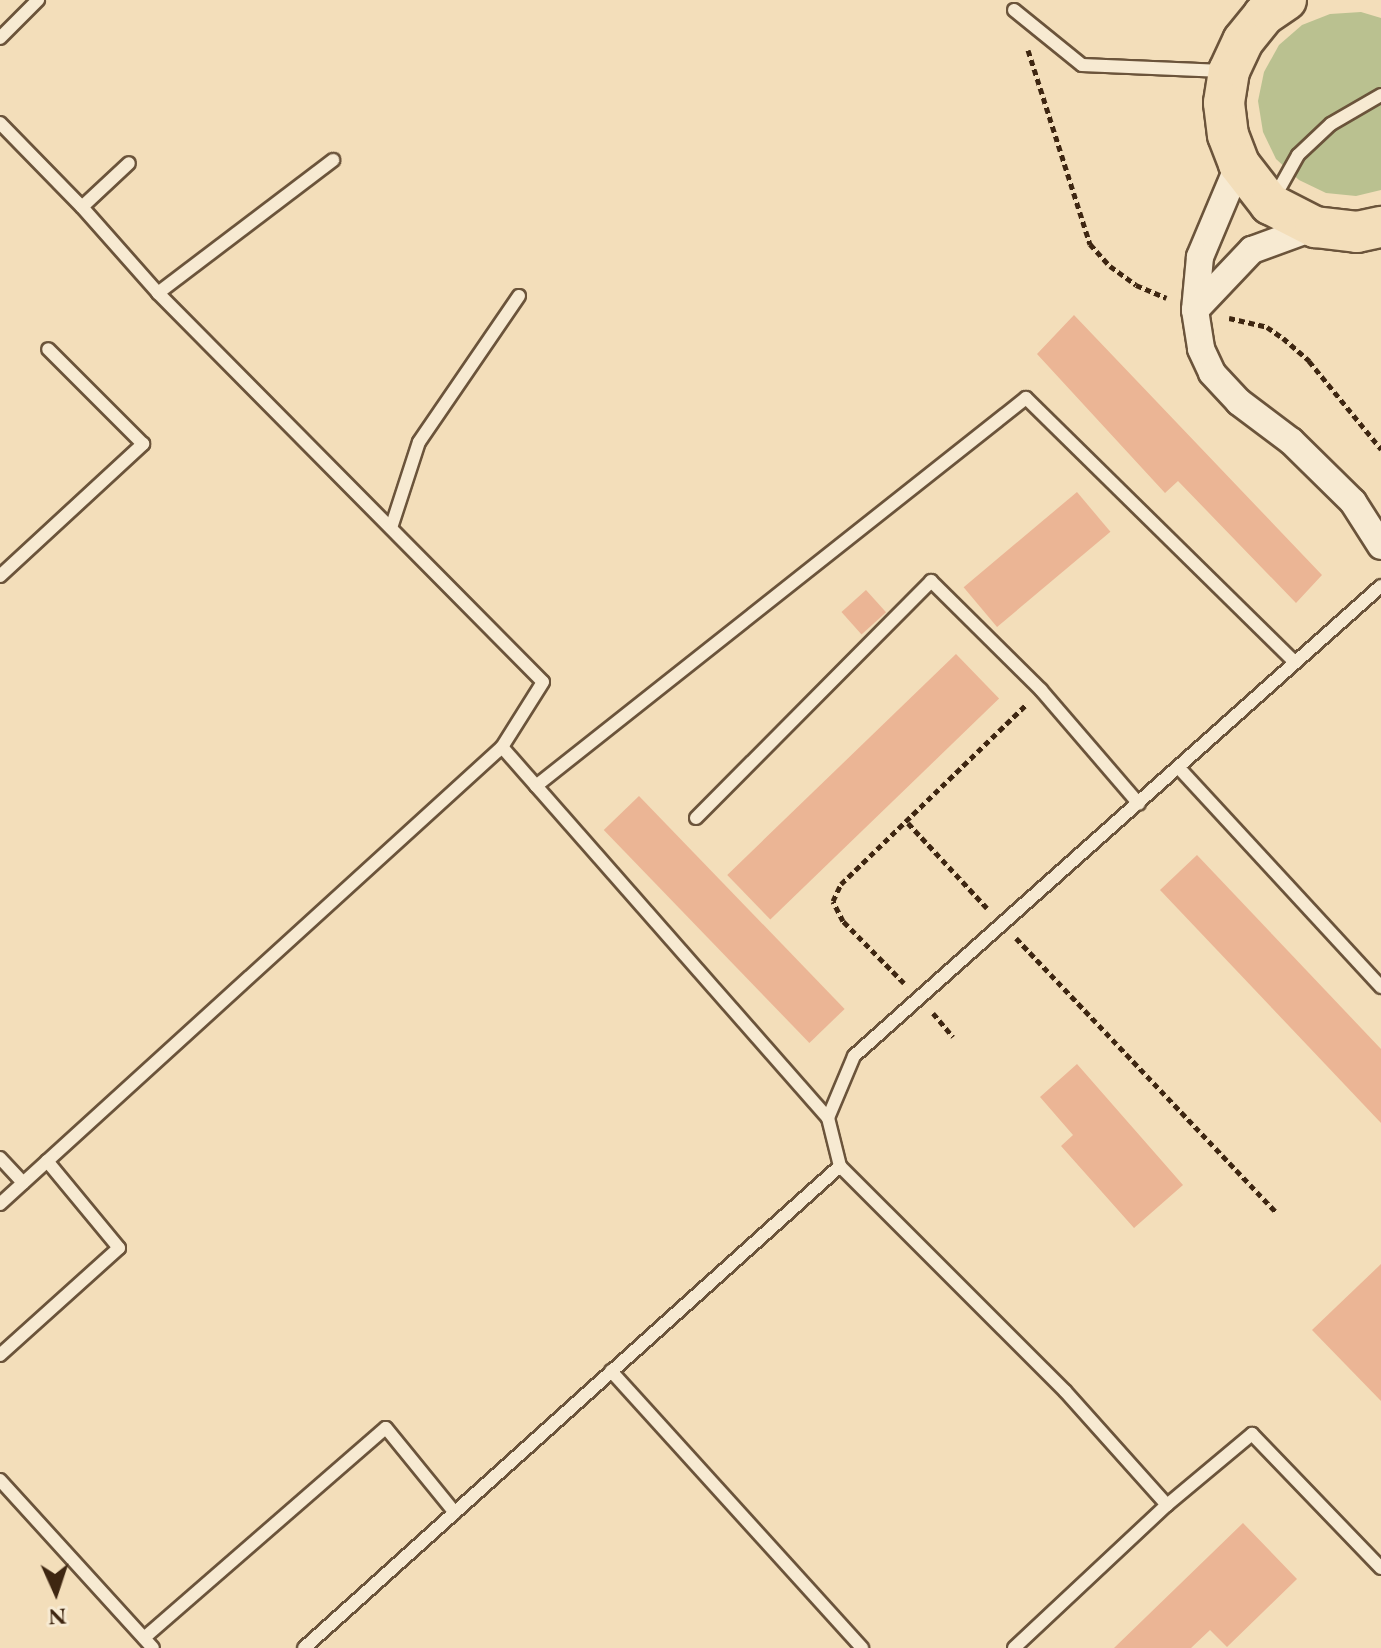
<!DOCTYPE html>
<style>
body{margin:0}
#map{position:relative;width:1381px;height:1648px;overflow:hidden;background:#f3deba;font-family:"EB Garamond",serif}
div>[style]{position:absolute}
.green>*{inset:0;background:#bac190}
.building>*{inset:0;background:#ebb595;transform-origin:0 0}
.path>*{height:5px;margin-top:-2.5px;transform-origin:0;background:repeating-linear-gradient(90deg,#3e2611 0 6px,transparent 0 10px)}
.roads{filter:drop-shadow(2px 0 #6b543b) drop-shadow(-2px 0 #6b543b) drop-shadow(0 2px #6b543b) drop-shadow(0 -2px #6b543b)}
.service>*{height:12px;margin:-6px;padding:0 6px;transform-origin:6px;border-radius:6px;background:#f7ead2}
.minor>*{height:26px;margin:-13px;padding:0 13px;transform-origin:13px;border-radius:13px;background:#f7ead2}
.primary>*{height:40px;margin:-20px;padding:0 20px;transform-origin:20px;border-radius:20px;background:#f3deba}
span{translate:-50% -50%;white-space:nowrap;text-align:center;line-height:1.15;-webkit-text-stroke:6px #f7ead2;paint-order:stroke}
.north{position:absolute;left:16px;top:1552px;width:80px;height:80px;-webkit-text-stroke:6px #f7ead2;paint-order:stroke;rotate:177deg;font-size:22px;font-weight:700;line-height:32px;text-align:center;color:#3e2611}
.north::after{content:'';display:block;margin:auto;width:28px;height:36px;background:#3e2611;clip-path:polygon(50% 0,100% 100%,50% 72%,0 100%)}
</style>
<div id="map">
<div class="green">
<i style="clip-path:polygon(1361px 12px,1381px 18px,1381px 190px,1356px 196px,1326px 193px,1299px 180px,1276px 159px,1263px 132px,1258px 101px,1264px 72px,1279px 45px,1302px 25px,1330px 14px)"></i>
</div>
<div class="building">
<i style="clip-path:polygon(1074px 315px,1322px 575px,1296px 603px,1178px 481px,1165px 493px,1037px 354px)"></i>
<i style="left:1077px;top:492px;width:52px;height:148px;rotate:50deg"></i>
<i style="left:866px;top:590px;width:30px;height:33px;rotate:48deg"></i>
<i style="left:956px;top:654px;width:62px;height:318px;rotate:46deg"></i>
<i style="left:639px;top:796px;width:296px;height:49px;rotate:46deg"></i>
<i style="clip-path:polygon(1197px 855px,1381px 1049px,1381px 1123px,1160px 890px)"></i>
<i style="clip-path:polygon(1077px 1064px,1183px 1185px,1134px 1228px,1061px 1146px,1073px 1135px,1040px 1097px)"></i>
<i style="clip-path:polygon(1381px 1264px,1381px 1401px,1312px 1330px)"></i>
<i style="clip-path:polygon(1243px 1523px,1297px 1579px,1227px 1647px,1210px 1630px,1191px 1648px,1114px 1648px)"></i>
</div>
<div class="path">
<i style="left:1028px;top:50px;width:204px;rotate:72.3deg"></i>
<i style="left:1090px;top:244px;width:30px;rotate:48deg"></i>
<i style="left:1110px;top:266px;width:32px;rotate:36deg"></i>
<i style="left:1136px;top:285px;width:33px;rotate:23deg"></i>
<i style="left:1229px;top:318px;width:39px;rotate:13deg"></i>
<i style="left:1267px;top:327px;width:19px;rotate:35deg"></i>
<i style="left:1283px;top:338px;width:35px;rotate:41deg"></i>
<i style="left:1309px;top:361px;width:114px;rotate:50.7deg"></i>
<i style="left:908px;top:823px;width:116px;rotate:47.1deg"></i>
<i style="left:1016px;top:938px;width:379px;rotate:46.5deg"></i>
<i style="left:904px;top:983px;width:87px;rotate:-134.5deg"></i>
<i style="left:843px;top:921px;width:22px;rotate:-117deg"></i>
<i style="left:833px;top:901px;width:19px;rotate:-65deg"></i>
<i style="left:841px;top:884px;width:257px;rotate:-44.1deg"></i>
<i style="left:933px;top:1013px;width:31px;rotate:50deg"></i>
</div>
<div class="roads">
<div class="service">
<i style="left:1014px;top:10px;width:87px;rotate:39deg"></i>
<i style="left:1082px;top:65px;width:141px;rotate:2.4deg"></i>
<i style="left:0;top:38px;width:54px;rotate:-45deg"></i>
<i style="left:0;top:123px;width:117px;rotate:45.7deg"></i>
<i style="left:82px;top:207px;width:115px;rotate:48.5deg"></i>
<i style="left:158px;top:293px;width:547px;rotate:45.3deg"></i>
<i style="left:543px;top:682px;width:77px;rotate:122.2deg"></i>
<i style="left:1274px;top:198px;width:49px;rotate:-60.8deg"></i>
<i style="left:1298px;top:155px;width:45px;rotate:-43.2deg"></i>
<i style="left:1331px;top:124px;width:58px;rotate:-30.1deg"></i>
<i style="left:82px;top:207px;width:64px;rotate:-43.1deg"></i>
<i style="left:158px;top:293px;width:220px;rotate:-37.2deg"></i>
<i style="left:391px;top:528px;width:90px;rotate:-72deg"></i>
<i style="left:419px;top:442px;width:177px;rotate:-55.6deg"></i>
<i style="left:0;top:576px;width:195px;rotate:-42.7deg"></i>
<i style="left:143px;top:444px;width:134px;rotate:-135deg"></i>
<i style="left:1179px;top:768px;width:298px;rotate:47.3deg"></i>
<i style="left:536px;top:786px;width:625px;rotate:-38.37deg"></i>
<i style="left:1026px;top:398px;width:377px;rotate:44.5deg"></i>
<i style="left:696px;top:818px;width:334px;rotate:-45.2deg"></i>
<i style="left:931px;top:581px;width:155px;rotate:44.7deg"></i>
<i style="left:1041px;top:690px;width:150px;rotate:49.3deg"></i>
<i style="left:0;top:1158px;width:34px;rotate:47deg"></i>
<i style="left:0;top:1204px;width:679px;rotate:-42.31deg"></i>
<i style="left:502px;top:747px;width:494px;rotate:48.7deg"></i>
<i style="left:0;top:1355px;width:160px;rotate:-42deg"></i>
<i style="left:119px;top:1248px;width:113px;rotate:-129.6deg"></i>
<i style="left:611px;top:1371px;width:374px;rotate:47.8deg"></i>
<i style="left:0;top:1480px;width:227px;rotate:47.7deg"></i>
<i style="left:1167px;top:1505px;width:153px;rotate:-131.8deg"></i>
<i style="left:1065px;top:1391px;width:318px;rotate:-135deg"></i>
<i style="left:840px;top:1166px;width:49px;rotate:-104deg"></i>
<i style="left:828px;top:1118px;width:67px;rotate:-67.2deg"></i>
<i style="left:854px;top:1056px;width:706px;rotate:-41.73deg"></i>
<i style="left:144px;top:1638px;width:320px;rotate:-41deg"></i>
<i style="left:386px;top:1428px;width:109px;rotate:50.9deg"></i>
<i style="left:304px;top:1648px;width:721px;rotate:-41.96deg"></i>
<i style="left:1014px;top:1648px;width:209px;rotate:-43.1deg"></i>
<i style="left:1167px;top:1505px;width:111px;rotate:-39.9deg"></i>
<i style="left:1252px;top:1434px;width:186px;rotate:46.1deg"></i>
</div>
<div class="minor">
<i style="left:1239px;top:164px;width:101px;rotate:112.8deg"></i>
<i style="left:1200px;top:257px;width:53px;rotate:95.4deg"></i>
<i style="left:1195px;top:310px;width:39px;rotate:81deg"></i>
<i style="left:1201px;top:349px;width:26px;rotate:65deg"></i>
<i style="left:1212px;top:373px;width:40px;rotate:47deg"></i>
<i style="left:1239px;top:402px;width:65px;rotate:36.9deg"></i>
<i style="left:1291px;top:441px;width:87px;rotate:44.5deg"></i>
<i style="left:1353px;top:502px;width:52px;rotate:57.5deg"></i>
<i style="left:1195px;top:310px;width:83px;rotate:-46.5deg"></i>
<i style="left:1252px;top:250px;width:67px;rotate:-20.1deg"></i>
</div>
<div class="primary">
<i style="left:1286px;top:0;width:27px;rotate:146deg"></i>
<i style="left:1264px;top:15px;width:33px;rotate:129deg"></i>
<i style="left:1243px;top:41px;width:33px;rotate:115deg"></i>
<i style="left:1229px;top:71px;width:32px;rotate:99deg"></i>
<i style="left:1224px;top:103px;width:32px;rotate:83deg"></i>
<i style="left:1228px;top:135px;width:31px;rotate:69deg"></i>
<i style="left:1239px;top:164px;width:51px;rotate:52.2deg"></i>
<i style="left:1270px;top:204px;width:51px;rotate:27.1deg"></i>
<i style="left:1315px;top:227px;width:42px;rotate:6.8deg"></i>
<i style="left:1357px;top:232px;width:25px;rotate:-12deg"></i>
</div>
</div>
<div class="north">N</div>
</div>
